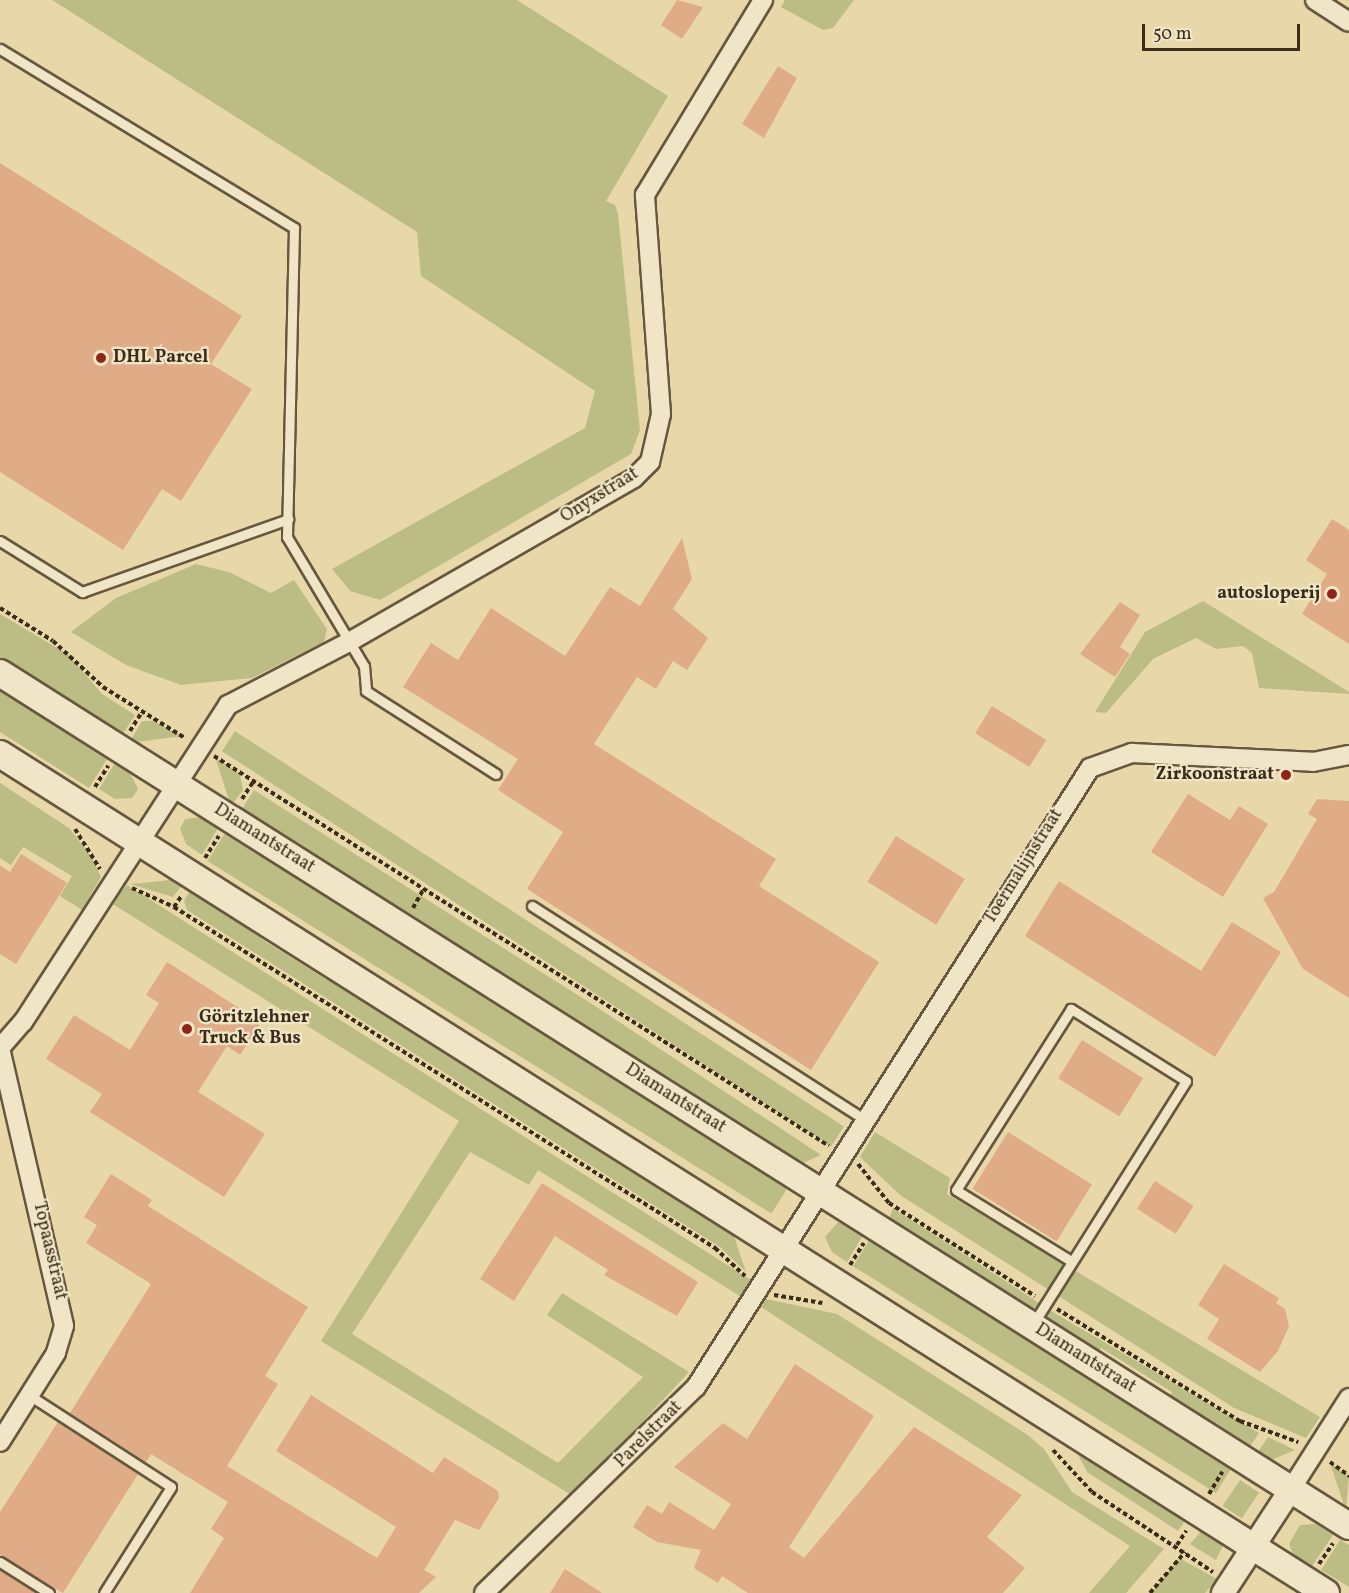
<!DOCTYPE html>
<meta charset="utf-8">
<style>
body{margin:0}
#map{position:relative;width:1349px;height:1593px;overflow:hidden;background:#e8d8a9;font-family:Vollkorn,serif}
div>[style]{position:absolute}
.green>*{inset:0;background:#bbbd84;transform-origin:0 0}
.building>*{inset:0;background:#e0ab87;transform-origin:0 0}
.path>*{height:4px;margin-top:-2px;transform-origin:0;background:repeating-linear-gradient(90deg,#3b2c1a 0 4.5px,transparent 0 7.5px)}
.roads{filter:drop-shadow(2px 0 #66573e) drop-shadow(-2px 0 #66573e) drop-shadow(0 2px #66573e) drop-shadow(0 -2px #66573e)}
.service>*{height:9px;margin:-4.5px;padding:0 4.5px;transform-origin:4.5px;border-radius:4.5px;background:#f0e6c7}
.minor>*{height:18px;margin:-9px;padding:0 9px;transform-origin:9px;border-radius:9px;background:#f0e6c7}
.tertiary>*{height:22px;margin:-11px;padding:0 11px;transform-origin:11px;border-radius:11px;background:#f0e6c7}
.secondary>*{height:26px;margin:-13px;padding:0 13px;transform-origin:13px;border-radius:13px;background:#f0e6c7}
.dots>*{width:16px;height:16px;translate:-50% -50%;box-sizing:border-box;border:3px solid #f0e6c7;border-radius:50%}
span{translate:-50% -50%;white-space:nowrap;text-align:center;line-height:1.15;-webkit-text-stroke:4.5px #f0e6c7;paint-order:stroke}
.poi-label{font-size:18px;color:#3b2c1a;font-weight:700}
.left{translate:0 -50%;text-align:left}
.right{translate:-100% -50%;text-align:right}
.street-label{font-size:18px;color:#3b2c1a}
.scale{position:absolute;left:1142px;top:24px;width:158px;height:27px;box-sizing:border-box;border:3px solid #3b2c1a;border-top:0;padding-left:8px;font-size:18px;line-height:21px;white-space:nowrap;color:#3b2c1a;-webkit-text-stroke:4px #f0e6c7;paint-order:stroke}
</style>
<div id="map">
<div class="green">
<i style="clip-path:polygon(52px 0,517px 0,668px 96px,606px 201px,615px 205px,618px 214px,640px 430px,631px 454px,380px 600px,350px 591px,332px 569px,585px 428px,595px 391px,421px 276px,417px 232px)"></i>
<i style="clip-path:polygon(785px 0,854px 0,833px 28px,823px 30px,781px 7px)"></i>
<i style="clip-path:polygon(196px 564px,229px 572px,271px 593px,294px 580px,327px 629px,324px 642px,252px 678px,181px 685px,126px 665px,71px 632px,116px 598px)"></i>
<i style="clip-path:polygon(1203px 601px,1349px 692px,1349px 694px,1259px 688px,1252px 653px,1243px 646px,1216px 649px,1196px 638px,1153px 659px,1106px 713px,1095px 712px,1145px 632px)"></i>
<i style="clip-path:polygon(0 614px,69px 655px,102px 694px,135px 715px,121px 737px,0 661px)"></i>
<i style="clip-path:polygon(0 690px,107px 759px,89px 788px,0 732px)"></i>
<i style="clip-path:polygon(142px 721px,153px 721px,182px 736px,129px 743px)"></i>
<i style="left:235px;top:731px;width:726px;height:24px;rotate:33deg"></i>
<i style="clip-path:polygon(215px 757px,240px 774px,243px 790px,231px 806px)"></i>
<i style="clip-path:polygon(115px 763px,130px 773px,138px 789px,132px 798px,115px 799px,99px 789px)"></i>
<i style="clip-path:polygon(0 783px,69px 828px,91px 856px,101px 877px,82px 910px,60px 896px,72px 876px,23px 847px,11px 865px,0 858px)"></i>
<i style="clip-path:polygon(254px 790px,595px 1006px,821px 1155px,796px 1166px,240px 812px)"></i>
<i style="clip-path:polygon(201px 817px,218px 828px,202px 855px,186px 844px,180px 829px,185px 819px)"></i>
<i style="left:225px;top:833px;width:665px;height:33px;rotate:32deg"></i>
<i style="clip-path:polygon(189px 876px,173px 897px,130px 884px,162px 881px)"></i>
<i style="clip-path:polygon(194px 884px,265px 929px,260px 938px,327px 980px,333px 971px,730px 1224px,746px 1272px,720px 1247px,187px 910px,184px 901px)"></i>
<i style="clip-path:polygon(127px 885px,751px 1280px,743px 1298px,538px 1170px,529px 1185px,470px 1152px,352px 1334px,558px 1463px,643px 1377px,547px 1315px,562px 1293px,689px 1372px,573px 1496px,321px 1341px,459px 1121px,111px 903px)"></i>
<i style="clip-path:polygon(875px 1132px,950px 1178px,947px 1194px,1320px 1417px,1306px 1438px,1234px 1408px,900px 1195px,860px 1157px)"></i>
<i style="clip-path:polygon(893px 1208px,1056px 1314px,1259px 1433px,1249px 1448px,1167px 1401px,1172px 1392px,1101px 1348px,1095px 1356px,888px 1222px)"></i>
<i style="clip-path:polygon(838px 1222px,863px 1235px,847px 1262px,832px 1252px,825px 1237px)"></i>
<i style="left:870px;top:1239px;width:428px;height:32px;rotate:32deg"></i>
<i style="clip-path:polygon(766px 1299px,837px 1314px,1028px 1435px,1044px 1449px,1072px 1492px,1164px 1549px,1126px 1593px,1089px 1593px,1130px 1546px,761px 1307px)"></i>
<i style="clip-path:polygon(1068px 1435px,1190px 1513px,1178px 1531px,1087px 1472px)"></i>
<i style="clip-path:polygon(1268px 1437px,1295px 1450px,1269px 1461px,1257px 1453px)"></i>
<i style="clip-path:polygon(1330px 1463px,1349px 1475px,1346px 1511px)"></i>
<i style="left:1240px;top:1480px;width:23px;height:31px;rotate:34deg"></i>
<i style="clip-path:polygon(1316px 1524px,1333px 1535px,1310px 1569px,1295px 1559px,1289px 1544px,1300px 1525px)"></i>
<i style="clip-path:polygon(1204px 1528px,1225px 1541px,1216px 1560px,1190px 1544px)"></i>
<i style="clip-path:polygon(1340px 1540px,1349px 1545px,1349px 1587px,1321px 1570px)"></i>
<i style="clip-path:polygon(1179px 1558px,1217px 1579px,1205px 1593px,1150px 1593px)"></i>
</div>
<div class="building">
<i style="clip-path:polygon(677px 0,703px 7px,682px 39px,661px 25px)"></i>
<i style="clip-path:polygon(778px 66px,797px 78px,764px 138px,742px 124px)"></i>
<i style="clip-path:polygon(0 163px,242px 316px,211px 364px,252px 389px,181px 501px,162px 489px,123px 550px,0 472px)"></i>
<i style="clip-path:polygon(1332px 519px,1349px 530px,1349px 644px,1302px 614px,1327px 574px,1306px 560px)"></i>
<i style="clip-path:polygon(682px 538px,692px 579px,673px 609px,708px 638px,687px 670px,673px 661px,656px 689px,637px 677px,594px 744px,776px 859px,759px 886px,879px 962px,811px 1070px,527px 889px,563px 832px,498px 790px,518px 759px,403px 687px,431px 643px,458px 660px,491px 608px,565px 656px,610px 587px,640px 606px)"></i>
<i style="clip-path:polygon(1120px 602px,1140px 615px,1120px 647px,1130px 654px,1115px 677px,1080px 654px)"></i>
<i style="left:992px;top:706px;width:64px;height:32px;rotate:32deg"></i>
<i style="clip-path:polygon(1188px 794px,1230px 820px,1239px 806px,1268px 824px,1223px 897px,1151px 852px)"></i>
<i style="clip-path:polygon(1317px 799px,1349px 801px,1349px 998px,1303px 969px,1263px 898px,1274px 892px,1317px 819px,1308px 814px)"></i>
<i style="left:896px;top:836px;width:81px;height:54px;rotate:32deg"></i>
<i style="clip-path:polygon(21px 854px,67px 883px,16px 964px,0 954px,0 865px,10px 872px)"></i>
<i style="clip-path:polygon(1059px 881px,1201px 971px,1232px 922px,1281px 952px,1215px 1057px,1025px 936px)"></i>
<i style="clip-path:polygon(167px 962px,261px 1022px,240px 1055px,227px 1046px,198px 1092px,265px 1134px,224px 1197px,90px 1112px,102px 1094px,46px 1059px,74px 1015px,130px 1050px,159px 1003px,146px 995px)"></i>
<i style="left:1082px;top:1040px;width:72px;height:45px;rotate:32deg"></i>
<i style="left:1008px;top:1132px;width:99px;height:67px;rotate:32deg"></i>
<i style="clip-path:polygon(111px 1174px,152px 1200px,148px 1206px,308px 1307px,265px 1376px,278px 1384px,227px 1466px,377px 1558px,396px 1527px,276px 1451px,311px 1395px,433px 1473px,444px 1457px,498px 1491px,499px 1498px,479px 1530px,455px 1520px,424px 1570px,436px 1577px,419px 1593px,190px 1593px,224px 1538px,211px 1529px,228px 1502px,151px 1454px,146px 1462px,70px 1413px,151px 1284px,86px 1243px,97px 1225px,84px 1217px)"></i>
<i style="left:1155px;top:1181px;width:46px;height:33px;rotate:33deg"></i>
<i style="clip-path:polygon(542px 1183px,698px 1282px,677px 1316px,604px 1275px,608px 1270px,555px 1236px,514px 1301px,480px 1279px)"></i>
<i style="clip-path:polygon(1224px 1264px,1279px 1298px,1276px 1303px,1285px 1309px,1289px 1326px,1278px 1351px,1260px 1372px,1207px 1339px,1219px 1319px,1198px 1305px)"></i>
<i style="clip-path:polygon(795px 1364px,874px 1416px,789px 1547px,804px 1558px,914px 1427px,1022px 1495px,987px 1537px,1025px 1568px,1003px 1593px,748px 1593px,722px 1576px,718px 1583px,694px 1568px,701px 1550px,657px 1542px,633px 1527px,647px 1505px,662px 1514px,669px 1502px,714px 1530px,731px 1504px,674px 1467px,723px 1423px,747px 1439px)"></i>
<i style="clip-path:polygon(58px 1422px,138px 1474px,63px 1593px,0 1555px,0 1512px)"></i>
<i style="clip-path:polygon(565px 1569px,602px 1593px,550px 1593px)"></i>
<i style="clip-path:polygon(0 1570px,36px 1593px,0 1593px)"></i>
</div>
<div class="path">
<i style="left:0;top:608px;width:62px;rotate:31.9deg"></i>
<i style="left:53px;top:641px;width:68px;rotate:42.6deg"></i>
<i style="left:103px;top:687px;width:97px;rotate:31.9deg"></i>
<i style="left:130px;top:731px;width:22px;rotate:-58deg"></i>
<i style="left:214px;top:756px;width:728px;rotate:32.38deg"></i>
<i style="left:95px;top:787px;width:25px;rotate:-58deg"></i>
<i style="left:242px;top:799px;width:20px;rotate:-57deg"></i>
<i style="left:75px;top:829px;width:47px;rotate:58deg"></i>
<i style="left:205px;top:858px;width:26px;rotate:-58deg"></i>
<i style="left:132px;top:888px;width:46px;rotate:24.3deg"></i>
<i style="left:174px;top:907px;width:640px;rotate:32.22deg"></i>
<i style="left:715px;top:1248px;width:41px;rotate:43deg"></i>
<i style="left:174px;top:907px;width:14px;rotate:-56deg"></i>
<i style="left:413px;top:908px;width:21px;rotate:-61deg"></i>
<i style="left:858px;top:1164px;width:50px;rotate:51.5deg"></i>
<i style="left:889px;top:1203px;width:173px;rotate:32.5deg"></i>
<i style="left:850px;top:1265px;width:26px;rotate:-58deg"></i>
<i style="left:774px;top:1295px;width:49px;rotate:9.5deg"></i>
<i style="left:1057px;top:1309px;width:215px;rotate:31.5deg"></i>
<i style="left:1240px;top:1421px;width:62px;rotate:19.9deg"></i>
<i style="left:1053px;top:1450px;width:57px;rotate:47.1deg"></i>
<i style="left:1092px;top:1492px;width:145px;rotate:33.5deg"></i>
<i style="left:1330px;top:1462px;width:24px;rotate:36deg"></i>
<i style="left:1209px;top:1494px;width:26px;rotate:-59deg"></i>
<i style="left:1177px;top:1545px;width:17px;rotate:-57deg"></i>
<i style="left:1319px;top:1564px;width:25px;rotate:-56deg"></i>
<i style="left:1150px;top:1593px;width:54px;rotate:-49.5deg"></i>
</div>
<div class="roads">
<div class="service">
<i style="left:0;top:49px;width:344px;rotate:31.3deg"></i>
<i style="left:294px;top:228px;width:309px;rotate:91.3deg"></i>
<i style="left:287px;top:537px;width:150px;rotate:59.2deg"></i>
<i style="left:364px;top:666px;width:25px;rotate:85deg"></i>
<i style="left:366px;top:691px;width:154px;rotate:32.6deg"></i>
<i style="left:0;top:541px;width:97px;rotate:31.9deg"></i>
<i style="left:82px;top:592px;width:219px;rotate:-19.5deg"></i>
<i style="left:532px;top:906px;width:396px;rotate:32.7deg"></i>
<i style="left:1033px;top:1324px;width:287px;rotate:-57.8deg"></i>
<i style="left:1186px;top:1081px;width:136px;rotate:-147.9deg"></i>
<i style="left:1071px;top:1009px;width:214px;rotate:122.4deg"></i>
<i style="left:956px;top:1190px;width:135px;rotate:31.7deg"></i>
<i style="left:29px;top:1395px;width:169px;rotate:32.9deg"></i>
<i style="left:171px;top:1487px;width:125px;rotate:122.3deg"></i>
<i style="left:0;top:1562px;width:58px;rotate:32.3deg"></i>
</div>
<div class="minor">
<i style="left:1315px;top:0;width:40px;rotate:32.9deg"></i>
<i style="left:0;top:1048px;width:35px;rotate:-49deg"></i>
<i style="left:23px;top:1022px;width:378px;rotate:-57.1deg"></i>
<i style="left:228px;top:705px;width:136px;rotate:-27.5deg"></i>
<i style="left:349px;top:642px;width:329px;rotate:-29.9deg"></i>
<i style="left:634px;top:478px;width:23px;rotate:-45deg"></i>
<i style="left:650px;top:462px;width:49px;rotate:-77.1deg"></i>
<i style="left:661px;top:414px;width:220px;rotate:-94.2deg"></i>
<i style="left:645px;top:195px;width:228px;rotate:-58.8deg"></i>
<i style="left:0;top:1048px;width:285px;rotate:77deg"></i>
<i style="left:64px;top:1326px;width:28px;rotate:107deg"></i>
<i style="left:56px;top:1353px;width:105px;rotate:122.2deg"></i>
<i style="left:1291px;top:1489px;width:108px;rotate:-57.5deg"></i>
<i style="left:484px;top:1593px;width:296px;rotate:-44.2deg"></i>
<i style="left:696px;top:1387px;width:734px;rotate:-57.52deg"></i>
<i style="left:1090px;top:768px;width:45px;rotate:-19.7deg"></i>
<i style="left:1132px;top:753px;width:181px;rotate:2.8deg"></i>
<i style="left:1313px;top:762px;width:37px;rotate:-11deg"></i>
</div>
<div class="tertiary">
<i style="left:1223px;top:1593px;width:124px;rotate:-56.8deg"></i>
</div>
<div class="secondary">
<i style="left:0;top:673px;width:1596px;rotate:32.31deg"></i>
<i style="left:0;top:754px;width:1569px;rotate:32.32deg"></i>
</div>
</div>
<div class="dots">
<i style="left:101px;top:358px;background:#8f2418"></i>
<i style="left:1332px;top:594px;background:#8f2418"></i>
<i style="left:1286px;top:775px;background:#8f2418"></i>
<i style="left:187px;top:1029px;background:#8f2418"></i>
</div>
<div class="poi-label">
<span class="left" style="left:113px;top:358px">DHL Parcel</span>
<span class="right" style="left:1320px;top:594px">autosloperij</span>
<span class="right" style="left:1274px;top:775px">Zirkoonstraat</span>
<span class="left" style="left:199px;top:1029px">Göritzlehner<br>Truck &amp; Bus</span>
</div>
<div class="street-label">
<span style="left:600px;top:496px;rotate:-32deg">Onyxstraat</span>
<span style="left:264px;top:839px;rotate:32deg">Diamantstraat</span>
<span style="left:1024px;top:867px;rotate:-58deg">Toermalijnstraat</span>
<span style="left:675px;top:1099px;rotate:32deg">Diamantstraat</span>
<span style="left:49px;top:1251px;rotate:77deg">Topaasstraat</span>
<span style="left:1085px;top:1359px;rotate:32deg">Diamantstraat</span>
<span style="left:649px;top:1435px;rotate:-45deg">Parelstraat</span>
</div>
<div class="scale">50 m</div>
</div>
